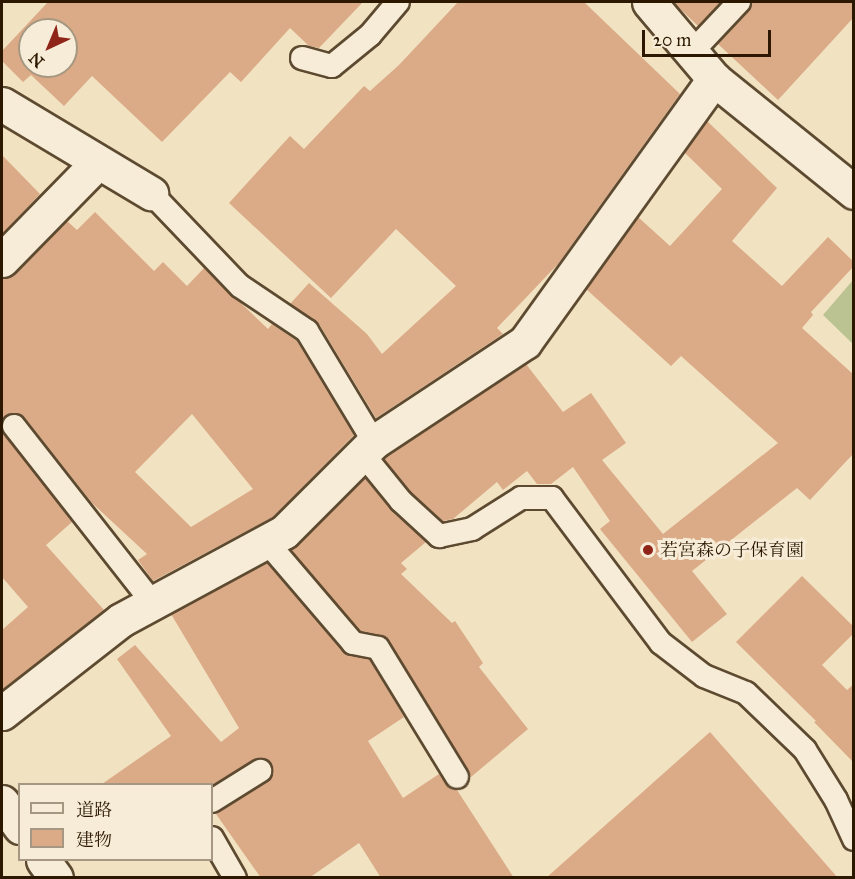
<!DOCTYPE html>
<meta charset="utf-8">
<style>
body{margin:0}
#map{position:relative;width:855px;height:879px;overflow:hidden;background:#f1e2c2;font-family:"IM FELL Great Primer","Noto Serif JP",serif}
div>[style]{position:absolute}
.green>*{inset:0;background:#bcc392}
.building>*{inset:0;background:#dbaa87}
.roads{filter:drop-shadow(2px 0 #5d4a30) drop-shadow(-2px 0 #5d4a30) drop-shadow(0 2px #5d4a30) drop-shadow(0 -2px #5d4a30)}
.service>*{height:22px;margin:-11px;padding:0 11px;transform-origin:11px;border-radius:11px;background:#f6ecd7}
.minor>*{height:33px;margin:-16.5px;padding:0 16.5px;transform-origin:16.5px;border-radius:16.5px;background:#f6ecd7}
.dots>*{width:16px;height:16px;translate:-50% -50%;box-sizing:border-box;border:3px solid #f6ecd7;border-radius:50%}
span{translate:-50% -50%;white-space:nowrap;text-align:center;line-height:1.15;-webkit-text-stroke:6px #f6ecd7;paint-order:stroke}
.poi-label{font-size:18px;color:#2c1800}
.left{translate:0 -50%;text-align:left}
.frame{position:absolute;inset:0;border:3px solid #2c1800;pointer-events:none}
.legend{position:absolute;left:18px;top:783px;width:195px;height:78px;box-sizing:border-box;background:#f6ecd7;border:2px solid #a59781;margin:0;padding:8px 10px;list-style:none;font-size:18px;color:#2c1800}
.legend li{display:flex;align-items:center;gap:12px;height:30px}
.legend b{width:30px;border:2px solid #a59781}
.north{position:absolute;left:18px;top:18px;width:60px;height:60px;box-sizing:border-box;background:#f6ecd7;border:2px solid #a59781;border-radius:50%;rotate:224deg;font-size:16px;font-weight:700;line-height:24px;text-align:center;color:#2c1800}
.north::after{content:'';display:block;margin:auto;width:21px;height:27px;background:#8f2418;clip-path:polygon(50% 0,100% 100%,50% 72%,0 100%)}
.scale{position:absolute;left:642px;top:30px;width:129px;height:27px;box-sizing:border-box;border:3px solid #2c1800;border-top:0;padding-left:8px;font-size:18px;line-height:21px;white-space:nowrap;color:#2c1800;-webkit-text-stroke:4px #f6ecd7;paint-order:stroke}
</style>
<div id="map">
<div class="green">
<i style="clip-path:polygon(853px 280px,853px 344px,823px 315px)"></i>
</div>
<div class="building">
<i style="clip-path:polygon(evenodd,48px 2px,363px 2px,319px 48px,309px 46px,290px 28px,241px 82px,230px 72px,162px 142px,92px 76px,64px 106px,31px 75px,23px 82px,2px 61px,2px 51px,48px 2px,30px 30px,66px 30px,66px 66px,30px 66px,30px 30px)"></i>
<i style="clip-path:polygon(458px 2px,584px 2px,680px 94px,558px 264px,497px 328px,503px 334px,376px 418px,319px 324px,290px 304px,309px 283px,367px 334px,382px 354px,456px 286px,396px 229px,331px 298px,229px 203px,290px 136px,304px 149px,364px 86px,370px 91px,399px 65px)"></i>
<i style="clip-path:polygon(673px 2px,721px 2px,698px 26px)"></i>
<i style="clip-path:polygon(752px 2px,854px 2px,854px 17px,778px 100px,718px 44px,749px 11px)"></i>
<i style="clip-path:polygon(707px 121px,777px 188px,732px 241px,782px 286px,828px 237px,854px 262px,854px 266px,811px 312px,813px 315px,802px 328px,854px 375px,854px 453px,810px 500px,797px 488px,692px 571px,727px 614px,692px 642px,600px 529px,610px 521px,573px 467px,551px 484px,537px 484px,527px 471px,503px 490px,497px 482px,453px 519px,443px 521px,411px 492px,384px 459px,526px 364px,563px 412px,591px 393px,626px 443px,602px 460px,663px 534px,778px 443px,681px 356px,671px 366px,586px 289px,638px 217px,670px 246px,722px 189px,684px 152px)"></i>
<i style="clip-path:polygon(2px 155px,40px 194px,2px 234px)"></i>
<i style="clip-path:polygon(evenodd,95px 212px,154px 271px,163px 262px,187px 286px,204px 268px,268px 329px,272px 324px,297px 341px,354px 435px,273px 517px,153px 581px,138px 560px,147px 554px,92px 503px,25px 418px,12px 413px,2px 421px,2px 278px,15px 273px,67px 221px,77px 230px,95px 212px,192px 414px,253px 489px,191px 527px,135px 472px,192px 414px)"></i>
<i style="clip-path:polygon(2px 430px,72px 522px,46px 545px,104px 610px,2px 690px,2px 630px,28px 607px,2px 577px)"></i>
<i style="clip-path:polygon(365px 478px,391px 510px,426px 542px,401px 563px,407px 569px,401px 574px,452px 623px,455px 621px,483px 663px,479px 667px,528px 729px,471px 777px,389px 641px,381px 635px,360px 631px,291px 550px)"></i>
<i style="clip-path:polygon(267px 563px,343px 652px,370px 660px,404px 717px,368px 741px,403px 798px,439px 774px,450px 789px,457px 790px,514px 878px,381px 878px,359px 843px,309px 878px,261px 878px,216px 814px,272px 778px,272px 764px,260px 758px,212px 785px,102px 784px,171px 736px,117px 659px,135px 645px,221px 742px,239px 728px,171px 614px)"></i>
<i style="clip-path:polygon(802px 576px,854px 627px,854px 633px,822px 665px,847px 690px,854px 684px,854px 763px,814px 722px,816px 721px,736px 642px)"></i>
<i style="clip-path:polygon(710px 732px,838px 878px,546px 878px)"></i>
</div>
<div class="roads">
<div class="service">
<i style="left:691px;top:53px;width:70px;rotate:-46.7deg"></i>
<i style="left:302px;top:58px;width:31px;rotate:15deg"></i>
<i style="left:332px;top:66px;width:49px;rotate:-39.2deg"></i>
<i style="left:370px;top:35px;width:43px;rotate:-49.7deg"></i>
<i style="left:151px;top:193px;width:129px;rotate:46.3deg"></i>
<i style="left:240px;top:286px;width:81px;rotate:33.9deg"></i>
<i style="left:307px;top:331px;width:130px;rotate:58.9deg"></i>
<i style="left:14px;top:426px;width:224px;rotate:51.9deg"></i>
<i style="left:362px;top:453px;width:62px;rotate:50.9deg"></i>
<i style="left:401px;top:501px;width:52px;rotate:42.6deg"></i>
<i style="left:439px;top:536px;width:34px;rotate:-12deg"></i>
<i style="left:472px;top:529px;width:58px;rotate:-32.3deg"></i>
<i style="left:521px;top:498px;width:31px"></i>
<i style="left:552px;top:498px;width:181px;rotate:53.1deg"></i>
<i style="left:661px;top:643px;width:54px;rotate:37.5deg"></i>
<i style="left:704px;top:676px;width:45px;rotate:22deg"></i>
<i style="left:746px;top:693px;width:82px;rotate:44deg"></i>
<i style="left:805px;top:750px;width:59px;rotate:58.2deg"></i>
<i style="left:836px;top:800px;width:43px;rotate:65.2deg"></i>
<i style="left:266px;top:541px;width:134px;rotate:49.5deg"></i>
<i style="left:353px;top:643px;width:25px;rotate:11deg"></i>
<i style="left:378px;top:648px;width:151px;rotate:58.5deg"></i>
<i style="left:212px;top:801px;width:57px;rotate:-32deg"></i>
<i style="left:212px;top:838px;width:46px;rotate:60.1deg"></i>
</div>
<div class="minor">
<i style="left:649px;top:2px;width:101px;rotate:49.8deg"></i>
<i style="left:714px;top:79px;width:180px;rotate:38.9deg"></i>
<i style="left:2px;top:104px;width:174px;rotate:30.9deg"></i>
<i style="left:2px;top:260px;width:137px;rotate:-45.6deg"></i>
<i style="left:2px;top:713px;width:151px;rotate:-38deg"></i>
<i style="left:121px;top:620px;width:185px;rotate:-28.4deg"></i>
<i style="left:284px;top:532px;width:127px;rotate:-45deg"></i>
<i style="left:374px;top:442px;width:181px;rotate:-33.5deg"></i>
<i style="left:525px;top:342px;width:324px;rotate:-54.3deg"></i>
<i style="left:2px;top:802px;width:31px;rotate:54deg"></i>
<i style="left:43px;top:860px;width:22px;rotate:54deg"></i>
</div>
</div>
<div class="dots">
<i style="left:648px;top:550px;background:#8f2418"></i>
</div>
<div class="poi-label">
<span class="left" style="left:660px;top:550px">若宮森の子保育園</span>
</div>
<div class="frame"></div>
<ul class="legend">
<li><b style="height:8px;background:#f6ecd7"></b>道路</li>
<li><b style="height:16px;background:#dbaa87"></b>建物</li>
</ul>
<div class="north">N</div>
<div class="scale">20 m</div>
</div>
